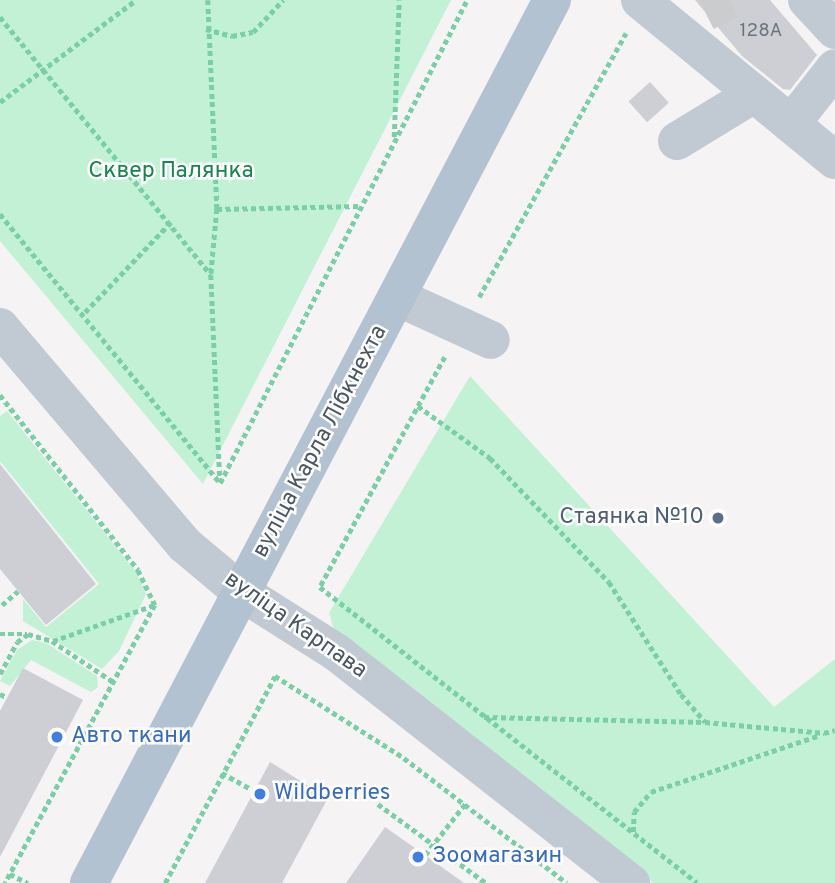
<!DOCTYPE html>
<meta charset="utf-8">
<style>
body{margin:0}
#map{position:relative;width:835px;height:883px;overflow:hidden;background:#f5f3f3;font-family:Overpass,sans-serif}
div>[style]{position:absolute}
.green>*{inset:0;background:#c3f1d5}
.building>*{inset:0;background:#cdcfd5;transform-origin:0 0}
.minor-tunnel>*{height:38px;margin-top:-19px;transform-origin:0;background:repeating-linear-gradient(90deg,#caccce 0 38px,transparent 0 57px)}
.path>*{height:4.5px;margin-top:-2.25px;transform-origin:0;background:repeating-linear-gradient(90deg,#7ad0a6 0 5px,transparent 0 8.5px)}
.minor>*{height:38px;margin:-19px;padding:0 19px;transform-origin:19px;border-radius:19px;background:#c1cad2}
.major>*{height:38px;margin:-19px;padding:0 19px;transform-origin:19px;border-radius:19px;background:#b3c2d1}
.dots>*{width:19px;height:19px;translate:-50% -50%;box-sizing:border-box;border:4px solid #fff;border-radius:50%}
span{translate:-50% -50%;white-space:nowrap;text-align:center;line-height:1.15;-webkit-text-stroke:5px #fff;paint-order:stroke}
.number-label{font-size:19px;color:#6b747e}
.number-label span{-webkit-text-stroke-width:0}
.park-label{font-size:23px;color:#17864f}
.street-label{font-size:23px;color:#4a5661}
.service-label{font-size:23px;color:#4e5e75}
.right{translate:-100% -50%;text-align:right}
.shop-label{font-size:23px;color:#366cbe}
.left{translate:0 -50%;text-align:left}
</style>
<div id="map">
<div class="green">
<i style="clip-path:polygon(0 0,451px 0,203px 484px,0 241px)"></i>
<i style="clip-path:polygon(470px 376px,774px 707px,835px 659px,835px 883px,653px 883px,336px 636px,329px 613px)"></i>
<i style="clip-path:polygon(7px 411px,136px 572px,146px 594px,119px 651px,102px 669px,23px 621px,23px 599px,46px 627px,99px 584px,0 461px,0 416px)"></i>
<i style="clip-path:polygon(32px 640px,46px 643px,97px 676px,98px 687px,91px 692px,31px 660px,10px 686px,0 681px,17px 650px)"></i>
</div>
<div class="building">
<i style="clip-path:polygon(695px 0,770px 0,817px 55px,790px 90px,783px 89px,742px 56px)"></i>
<i style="left:650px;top:82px;width:28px;height:29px;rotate:48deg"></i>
<i style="clip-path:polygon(0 464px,96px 584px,46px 625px,0 569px)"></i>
<i style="clip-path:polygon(23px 668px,83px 700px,0 857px,0 711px)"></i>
<i style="clip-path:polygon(270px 762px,328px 798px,282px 883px,205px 883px)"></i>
<i style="clip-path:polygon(385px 827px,425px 855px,464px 883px,346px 883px)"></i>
</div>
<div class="minor-tunnel">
<i style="left:705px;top:12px;width:27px;rotate:-27deg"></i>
</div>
<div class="path">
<i style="left:208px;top:0;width:209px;rotate:87.5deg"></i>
<i style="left:217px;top:209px;width:66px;rotate:95.2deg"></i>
<i style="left:211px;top:275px;width:207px;rotate:87.5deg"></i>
<i style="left:0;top:17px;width:333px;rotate:50.7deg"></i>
<i style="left:206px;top:29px;width:27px;rotate:15deg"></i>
<i style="left:232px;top:36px;width:21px;rotate:-11deg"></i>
<i style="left:253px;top:32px;width:44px;rotate:-46.8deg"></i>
<i style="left:0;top:102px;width:170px;rotate:-36.9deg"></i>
<i style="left:394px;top:137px;width:137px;rotate:-87.9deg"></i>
<i style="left:217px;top:209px;width:143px;rotate:-1.2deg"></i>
<i style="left:0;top:214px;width:346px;rotate:50.7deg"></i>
<i style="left:479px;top:297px;width:302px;rotate:-60.9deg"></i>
<i style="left:85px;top:312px;width:124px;rotate:-46.3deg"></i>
<i style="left:445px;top:357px;width:262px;rotate:118.5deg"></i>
<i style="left:320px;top:587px;width:479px;rotate:38.1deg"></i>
<i style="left:0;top:395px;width:223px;rotate:51.7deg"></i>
<i style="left:138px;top:570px;width:39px;rotate:64deg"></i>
<i style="left:155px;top:605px;width:316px;rotate:118.3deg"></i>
<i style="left:418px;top:406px;width:89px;rotate:35.8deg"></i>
<i style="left:490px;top:458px;width:172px;rotate:46.2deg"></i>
<i style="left:609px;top:582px;width:133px;rotate:57.3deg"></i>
<i style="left:681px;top:694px;width:37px;rotate:49deg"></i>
<i style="left:220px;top:483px;width:542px;rotate:-62.92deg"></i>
<i style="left:2px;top:605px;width:21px;rotate:-41deg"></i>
<i style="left:0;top:634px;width:27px"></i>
<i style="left:53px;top:641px;width:107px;rotate:-19.6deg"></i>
<i style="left:0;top:674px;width:36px;rotate:-62deg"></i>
<i style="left:17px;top:642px;width:14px;rotate:-36deg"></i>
<i style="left:28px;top:634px;width:25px;rotate:16deg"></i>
<i style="left:52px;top:641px;width:72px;rotate:33.7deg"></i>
<i style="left:0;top:694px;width:8px;rotate:23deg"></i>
<i style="left:484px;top:717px;width:221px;rotate:1.3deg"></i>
<i style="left:705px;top:722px;width:120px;rotate:5.3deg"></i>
<i style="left:824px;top:733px;width:11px;rotate:-15deg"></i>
<i style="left:222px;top:773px;width:38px;rotate:29deg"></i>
<i style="left:378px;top:804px;width:134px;rotate:36.2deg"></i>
<i style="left:633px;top:832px;width:20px;rotate:-87deg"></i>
<i style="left:634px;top:812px;width:26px;rotate:-50deg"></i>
<i style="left:651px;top:792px;width:178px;rotate:-18.6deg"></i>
<i style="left:425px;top:855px;width:65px;rotate:-51.9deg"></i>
<i style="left:10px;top:874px;width:20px;rotate:27deg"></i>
<i style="left:165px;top:883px;width:234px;rotate:-62deg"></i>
<i style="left:275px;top:676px;width:153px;rotate:32.4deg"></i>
<i style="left:404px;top:758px;width:205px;rotate:37.5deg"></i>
</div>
<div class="minor">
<i style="left:640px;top:0;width:252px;rotate:39.4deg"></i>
<i style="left:807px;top:0;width:41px;rotate:47deg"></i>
<i style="left:791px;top:124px;width:71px;rotate:-51.8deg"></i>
<i style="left:677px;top:141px;width:90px;rotate:-31.4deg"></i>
<i style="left:397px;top:297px;width:103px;rotate:24.6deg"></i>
<i style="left:0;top:327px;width:286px;rotate:49.7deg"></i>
<i style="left:185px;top:545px;width:73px;rotate:40deg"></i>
<i style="left:241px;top:592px;width:112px;rotate:32.3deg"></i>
<i style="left:336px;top:652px;width:375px;rotate:38.1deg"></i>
</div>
<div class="major">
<i style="left:89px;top:883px;width:997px;rotate:-62.33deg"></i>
</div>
<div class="dots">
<i style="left:718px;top:518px;background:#5c6f8a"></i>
<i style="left:57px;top:737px;background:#3f7fe0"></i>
<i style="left:260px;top:794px;background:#3f7fe0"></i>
<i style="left:418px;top:857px;background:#3f7fe0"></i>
</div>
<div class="number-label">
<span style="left:761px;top:32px">128А</span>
</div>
<div class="park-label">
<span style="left:171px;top:172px">Сквер Палянка</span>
</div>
<div class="street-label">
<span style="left:321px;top:442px;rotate:-62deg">вуліца Карла Лібкнехта</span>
<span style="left:295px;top:626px;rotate:35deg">вуліца Карпава</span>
</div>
<div class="service-label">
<span class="right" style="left:704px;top:518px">Стаянка №10</span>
</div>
<div class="shop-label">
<span class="left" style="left:71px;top:737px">Авто ткани</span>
<span class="left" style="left:274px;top:794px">Wildberries</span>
<span class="left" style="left:432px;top:857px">Зоомагазин</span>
</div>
</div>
